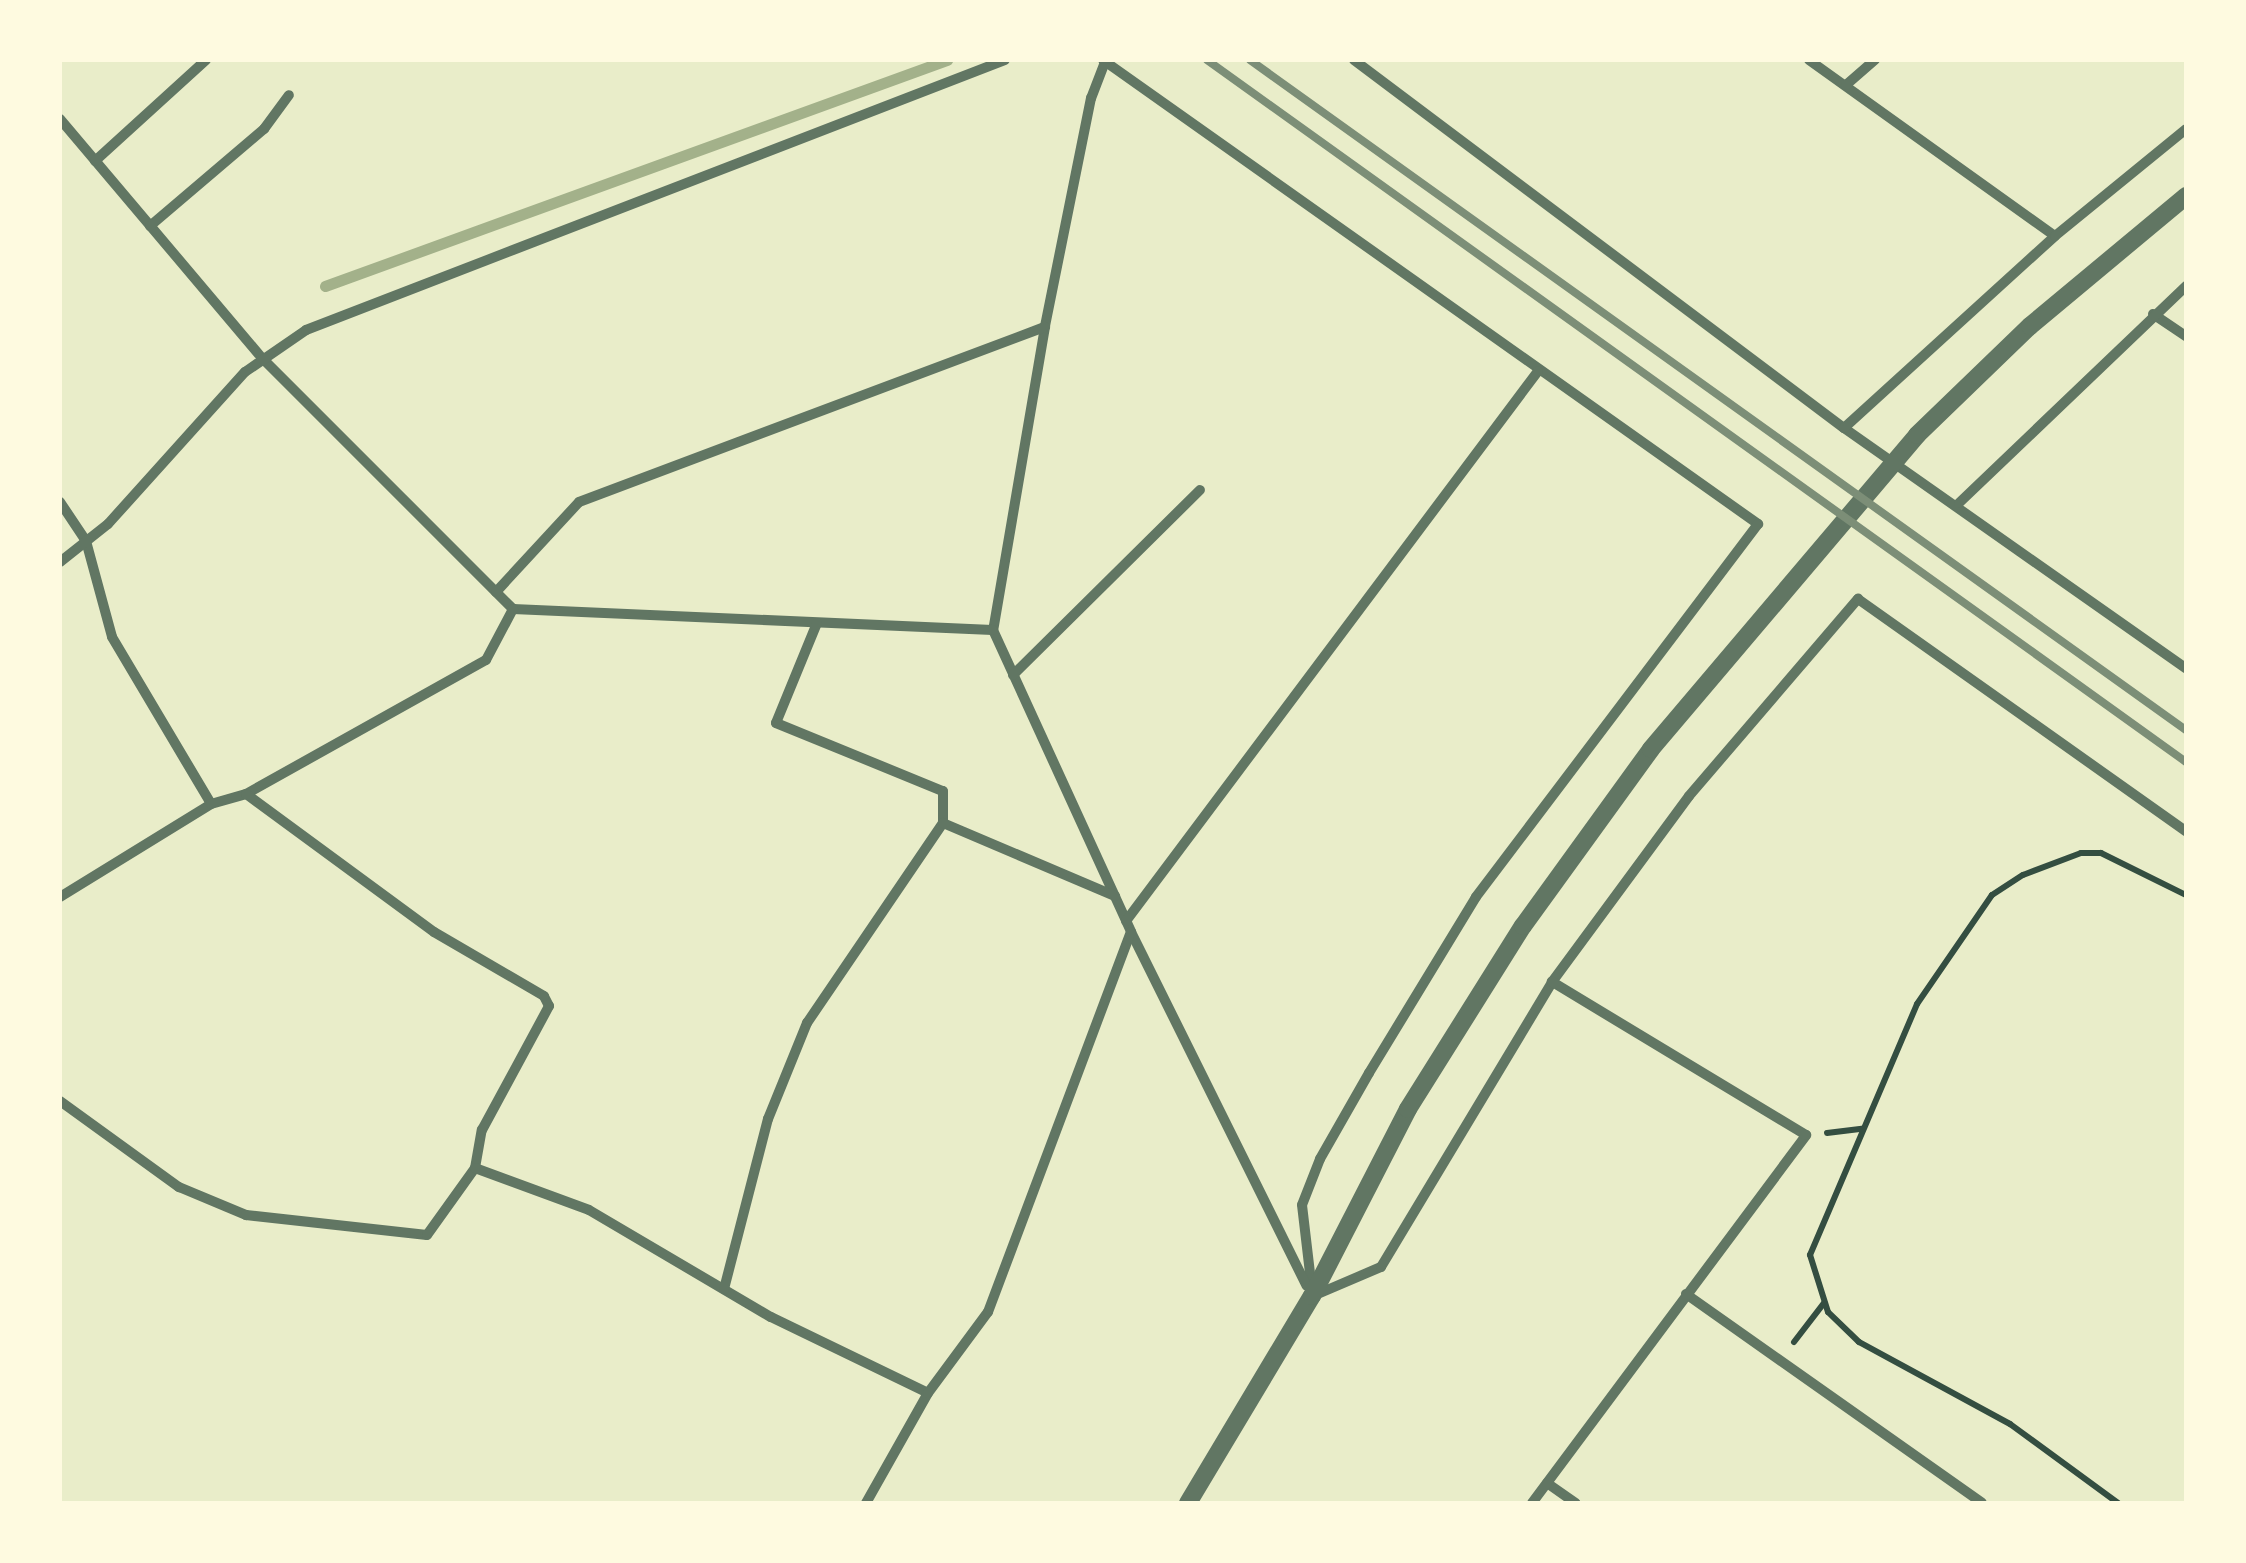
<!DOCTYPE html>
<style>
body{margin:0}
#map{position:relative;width:2246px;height:1563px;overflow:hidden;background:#e9edc9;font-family:"Varela Round",sans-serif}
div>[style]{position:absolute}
.stream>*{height:11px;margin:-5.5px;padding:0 5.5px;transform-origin:5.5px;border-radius:5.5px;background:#a3b18a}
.path>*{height:6px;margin:-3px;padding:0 3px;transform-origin:3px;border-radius:3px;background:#344e41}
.minor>*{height:10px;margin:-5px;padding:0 5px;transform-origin:5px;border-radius:5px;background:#617663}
.tertiary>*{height:18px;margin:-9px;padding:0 9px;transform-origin:9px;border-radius:9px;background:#617663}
.rail>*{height:8px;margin:-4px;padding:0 4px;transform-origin:4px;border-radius:4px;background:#7c8e77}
span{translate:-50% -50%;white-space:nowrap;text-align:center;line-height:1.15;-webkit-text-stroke:10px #fefae0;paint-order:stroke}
.frame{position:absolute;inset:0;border:62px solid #fefae0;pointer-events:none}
</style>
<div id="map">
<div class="stream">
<i style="left:325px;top:286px;width:662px;rotate:-19.97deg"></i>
</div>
<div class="path">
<i style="left:1827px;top:1133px;width:35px;rotate:-7deg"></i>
<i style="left:1794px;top:1342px;width:49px;rotate:-52.4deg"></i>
<i style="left:2118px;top:1503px;width:134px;rotate:-143.8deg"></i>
<i style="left:2010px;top:1424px;width:172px;rotate:-151.5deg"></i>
<i style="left:1859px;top:1342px;width:43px;rotate:-135.9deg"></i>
<i style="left:1828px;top:1312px;width:60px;rotate:-107.5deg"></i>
<i style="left:1810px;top:1255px;width:273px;rotate:-66.9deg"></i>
<i style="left:1917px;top:1004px;width:132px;rotate:-55.5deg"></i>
<i style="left:1992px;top:895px;width:37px;rotate:-33deg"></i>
<i style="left:2023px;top:875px;width:62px;rotate:-20.8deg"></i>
<i style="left:2081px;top:853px;width:20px"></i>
<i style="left:2101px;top:853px;width:95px;rotate:26.3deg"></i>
</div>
<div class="minor">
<i style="left:1103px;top:60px;width:803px;rotate:35.31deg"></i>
<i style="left:1758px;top:524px;width:468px;rotate:127.1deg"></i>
<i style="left:1476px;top:897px;width:206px;rotate:121.3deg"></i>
<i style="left:1369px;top:1073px;width:99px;rotate:119.7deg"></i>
<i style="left:1320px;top:1159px;width:49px;rotate:111.4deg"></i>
<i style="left:1302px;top:1205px;width:86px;rotate:83.3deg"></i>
<i style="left:1354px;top:60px;width:613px;rotate:36.91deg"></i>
<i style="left:1844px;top:428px;width:418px;rotate:35.1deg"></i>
<i style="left:1809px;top:60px;width:302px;rotate:35.6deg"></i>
<i style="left:1105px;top:62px;width:39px;rotate:111deg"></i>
<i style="left:1091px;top:98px;width:234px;rotate:101.4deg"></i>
<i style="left:1045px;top:327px;width:307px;rotate:99.7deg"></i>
<i style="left:993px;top:630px;width:332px;rotate:65.4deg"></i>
<i style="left:1131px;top:932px;width:395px;rotate:63.6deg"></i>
<i style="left:1846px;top:85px;width:38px;rotate:-41deg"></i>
<i style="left:60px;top:119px;width:316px;rotate:49.8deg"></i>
<i style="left:264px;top:360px;width:352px;rotate:45deg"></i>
<i style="left:513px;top:609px;width:480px;rotate:2.5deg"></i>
<i style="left:95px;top:161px;width:150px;rotate:-42.3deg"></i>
<i style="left:150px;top:226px;width:150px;rotate:-40.4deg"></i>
<i style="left:264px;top:129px;width:42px;rotate:-53.7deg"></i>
<i style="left:2153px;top:314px;width:40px;rotate:34deg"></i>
<i style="left:1844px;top:428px;width:285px;rotate:-42.3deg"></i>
<i style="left:2055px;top:236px;width:169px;rotate:-39.2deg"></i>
<i style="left:60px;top:502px;width:47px;rotate:56.3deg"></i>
<i style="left:86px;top:541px;width:99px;rotate:74.8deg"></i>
<i style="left:112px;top:637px;width:194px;rotate:59.3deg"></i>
<i style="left:1959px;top:503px;width:314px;rotate:-43.7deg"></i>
<i style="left:60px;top:562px;width:61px;rotate:-38.4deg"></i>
<i style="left:108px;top:524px;width:205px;rotate:-48deg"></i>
<i style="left:245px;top:372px;width:74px;rotate:-34.5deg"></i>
<i style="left:306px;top:330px;width:749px;rotate:-21.12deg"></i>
<i style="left:496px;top:592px;width:122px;rotate:-47.3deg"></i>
<i style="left:579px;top:502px;width:498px;rotate:-20.6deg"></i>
<i style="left:817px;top:623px;width:108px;rotate:112.3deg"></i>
<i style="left:776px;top:723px;width:180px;rotate:22.2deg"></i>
<i style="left:943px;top:791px;width:32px;rotate:90deg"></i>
<i style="left:1013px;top:675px;width:263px;rotate:-44.7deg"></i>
<i style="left:60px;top:897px;width:177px;rotate:-31.6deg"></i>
<i style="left:211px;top:804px;width:36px;rotate:-16deg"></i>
<i style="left:246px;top:794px;width:275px;rotate:-29.2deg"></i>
<i style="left:486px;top:660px;width:58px;rotate:-62.1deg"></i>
<i style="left:1126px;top:921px;width:687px;rotate:-53.16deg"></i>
<i style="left:60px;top:1101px;width:147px;rotate:35.9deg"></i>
<i style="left:179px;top:1187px;width:73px;rotate:22.7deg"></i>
<i style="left:246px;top:1215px;width:182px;rotate:6.3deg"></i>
<i style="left:427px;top:1235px;width:82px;rotate:-54.4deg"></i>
<i style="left:475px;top:1168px;width:39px;rotate:-80deg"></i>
<i style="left:482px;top:1130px;width:141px;rotate:-61.6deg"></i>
<i style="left:549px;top:1006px;width:11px;rotate:-117deg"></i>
<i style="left:544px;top:996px;width:127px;rotate:-149.8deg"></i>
<i style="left:434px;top:932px;width:233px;rotate:-143.7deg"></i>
<i style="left:475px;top:1168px;width:121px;rotate:20.2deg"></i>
<i style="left:589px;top:1210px;width:211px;rotate:30.5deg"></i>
<i style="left:771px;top:1317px;width:174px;rotate:25.8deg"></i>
<i style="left:724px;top:1289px;width:176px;rotate:-75.5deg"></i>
<i style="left:768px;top:1119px;width:104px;rotate:-67.9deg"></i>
<i style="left:807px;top:1023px;width:242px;rotate:-55.8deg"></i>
<i style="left:943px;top:823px;width:187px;rotate:23deg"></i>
<i style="left:1686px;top:1294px;width:362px;rotate:35.2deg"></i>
<i style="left:1313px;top:1296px;width:74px;rotate:-23.1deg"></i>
<i style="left:1381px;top:1267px;width:332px;rotate:-59deg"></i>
<i style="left:1552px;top:982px;width:231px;rotate:-53.6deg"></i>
<i style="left:1689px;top:796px;width:260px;rotate:-49.4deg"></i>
<i style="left:1858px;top:599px;width:402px;rotate:35.3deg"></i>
<i style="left:1547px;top:1483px;width:35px;rotate:35deg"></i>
<i style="left:866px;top:1503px;width:126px;rotate:-60.6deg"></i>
<i style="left:928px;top:1393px;width:101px;rotate:-53.5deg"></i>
<i style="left:988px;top:1312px;width:406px;rotate:-69.4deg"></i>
<i style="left:1532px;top:1503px;width:459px;rotate:-53.3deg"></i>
<i style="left:1806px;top:1135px;width:297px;rotate:-148.9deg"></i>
</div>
<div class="tertiary">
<i style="left:1188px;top:1503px;width:241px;rotate:-59.1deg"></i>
<i style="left:1312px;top:1296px;width:210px;rotate:-62.8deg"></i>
<i style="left:1408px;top:1109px;width:216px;rotate:-57.9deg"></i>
<i style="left:1523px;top:926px;width:218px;rotate:-54.1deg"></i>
<i style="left:1651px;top:749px;width:412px;rotate:-49.7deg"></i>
<i style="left:1917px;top:435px;width:157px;rotate:-44deg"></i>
<i style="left:2030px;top:326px;width:203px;rotate:-39.8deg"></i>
</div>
<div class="rail">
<i style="left:1207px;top:60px;width:1205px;rotate:35.64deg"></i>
<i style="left:1250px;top:60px;width:1151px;rotate:35.6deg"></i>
</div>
<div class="frame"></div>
</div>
